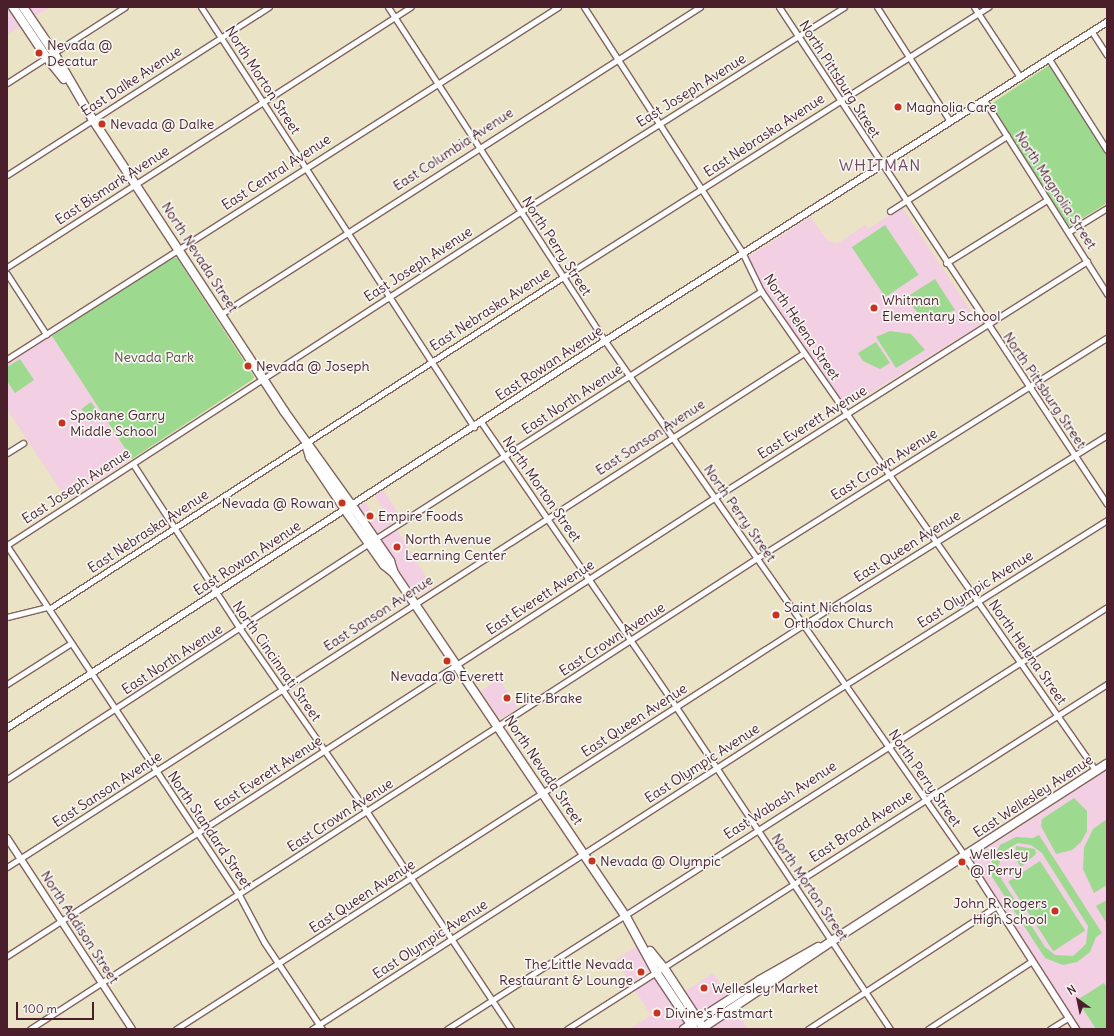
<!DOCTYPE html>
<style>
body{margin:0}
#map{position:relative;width:1114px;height:1036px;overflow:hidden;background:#ebe3c5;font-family:Delius,sans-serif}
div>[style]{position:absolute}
.built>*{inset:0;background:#f2cfe2;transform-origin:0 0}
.green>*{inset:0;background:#9dda8f;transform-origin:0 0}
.roads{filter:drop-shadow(1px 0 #826461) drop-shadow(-1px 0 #826461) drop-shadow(0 1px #826461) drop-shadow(0 -1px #826461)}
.minor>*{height:5px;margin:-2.5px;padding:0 2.5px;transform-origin:2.5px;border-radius:2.5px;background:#fff}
.tertiary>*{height:6px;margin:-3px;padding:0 3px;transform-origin:3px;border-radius:3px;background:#fff}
.primary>*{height:8px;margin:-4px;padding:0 4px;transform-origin:4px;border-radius:4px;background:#fff}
.dots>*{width:11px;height:11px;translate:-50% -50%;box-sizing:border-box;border:2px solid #f6f6f2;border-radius:50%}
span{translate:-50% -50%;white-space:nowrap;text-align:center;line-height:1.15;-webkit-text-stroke:3.5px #f6f6f2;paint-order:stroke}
.poi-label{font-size:14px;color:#4a1f2b}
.left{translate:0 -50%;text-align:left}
.right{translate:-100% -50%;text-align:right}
.street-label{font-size:14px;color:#4a1f2b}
.park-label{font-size:14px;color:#5f4e44}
.quarter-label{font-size:16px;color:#754a67;letter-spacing:1px}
.frame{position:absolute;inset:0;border:8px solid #4a1f2b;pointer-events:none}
.north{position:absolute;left:1058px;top:980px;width:40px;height:40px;-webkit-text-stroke:3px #f6f6f2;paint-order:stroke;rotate:327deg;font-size:11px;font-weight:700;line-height:16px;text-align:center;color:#4a1f2b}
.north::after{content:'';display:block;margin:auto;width:14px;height:18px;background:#4a1f2b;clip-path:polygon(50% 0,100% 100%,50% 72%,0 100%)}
.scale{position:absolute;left:16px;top:1002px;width:78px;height:18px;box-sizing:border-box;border:2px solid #4a1f2b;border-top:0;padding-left:5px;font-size:12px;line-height:14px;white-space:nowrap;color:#4a1f2b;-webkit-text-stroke:3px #f6f6f2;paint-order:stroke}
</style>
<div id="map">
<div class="built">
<i style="clip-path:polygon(7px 7px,10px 7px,21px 26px,7px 35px)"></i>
<i style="clip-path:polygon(27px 7px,51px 7px,34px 17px)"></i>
<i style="clip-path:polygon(902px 207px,980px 325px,846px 408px,770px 296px,762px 290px,748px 257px,810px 217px,828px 241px,838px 243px,865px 225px,868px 229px)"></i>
<i style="clip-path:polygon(52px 336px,132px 459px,67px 500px,7px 409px,7px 363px)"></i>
<i style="clip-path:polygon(383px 490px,402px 518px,376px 533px,358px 508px,365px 502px,379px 523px,388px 517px,375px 496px)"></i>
<i style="clip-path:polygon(397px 530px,432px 587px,418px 596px,415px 595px,382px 544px,382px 540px)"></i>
<i style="clip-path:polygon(499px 679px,518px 708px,502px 718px,498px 717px,481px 691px)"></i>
<i style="clip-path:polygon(1107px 770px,1107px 1029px,1080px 1029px,971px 859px)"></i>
<i style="clip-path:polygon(638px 945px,651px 969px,631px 984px,615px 960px)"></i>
<i style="left:713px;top:973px;width:29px;height:36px;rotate:56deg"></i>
<i style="clip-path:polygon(656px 978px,685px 1024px,679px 1029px,630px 1029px,651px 1015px,635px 990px)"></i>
<i style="clip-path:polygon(736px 1010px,748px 1029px,709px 1029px,710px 1028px)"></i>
</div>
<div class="green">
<i style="clip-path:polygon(1048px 66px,1050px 66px,1107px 156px,1107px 203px,1070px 226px,1067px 225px,991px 104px)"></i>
<i style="left:885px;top:225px;width:60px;height:40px;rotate:56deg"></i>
<i style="clip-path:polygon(172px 257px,177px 258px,254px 377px,252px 380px,132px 459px,52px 336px)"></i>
<i style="clip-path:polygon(935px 279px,955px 310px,938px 318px,924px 316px,917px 312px,905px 298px)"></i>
<i style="clip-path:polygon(890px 331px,911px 334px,925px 350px,896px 368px,876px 337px)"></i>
<i style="clip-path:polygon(876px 342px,890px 363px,880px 369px,863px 361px,858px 353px)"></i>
<i style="clip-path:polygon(20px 359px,34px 380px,15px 393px,7px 381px,7px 367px)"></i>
<i style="left:91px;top:402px;width:17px;height:12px;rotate:54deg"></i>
<i style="clip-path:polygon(1074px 798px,1087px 811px,1087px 831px,1081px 842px,1072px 850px,1056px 854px,1041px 826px,1042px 819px)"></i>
<i style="clip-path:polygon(1107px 819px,1107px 885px,1094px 893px,1083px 869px,1084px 848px,1093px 829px)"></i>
<i style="clip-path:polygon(evenodd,1039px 835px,1102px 933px,1096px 937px,1090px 952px,1077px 962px,1063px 965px,1045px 958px,992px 877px,992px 860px,1000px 845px,1016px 837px,1033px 838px,1039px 835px,1018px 843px,1031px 845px,1042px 853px,1088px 926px,1086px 944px,1073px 956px,1055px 955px,1045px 947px,1002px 880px,998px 867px,1002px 856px,1006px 850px,1018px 843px)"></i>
<i style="clip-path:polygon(1016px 846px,1035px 849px,1036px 854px,1021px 867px,1015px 858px)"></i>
<i style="left:1040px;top:861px;width:83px;height:38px;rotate:57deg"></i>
<i style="clip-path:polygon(1107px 900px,1107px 924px,1096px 906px)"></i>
<i style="clip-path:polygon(1104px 983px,1107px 988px,1107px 1029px,1096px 1029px,1077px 1000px)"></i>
</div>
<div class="roads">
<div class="minor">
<i style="left:201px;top:7px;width:501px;rotate:56.98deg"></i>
<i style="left:388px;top:7px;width:398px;rotate:57deg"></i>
<i style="left:605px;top:341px;width:628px;rotate:55.05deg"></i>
<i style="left:584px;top:7px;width:294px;rotate:57.2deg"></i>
<i style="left:743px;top:254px;width:41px;rotate:64.1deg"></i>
<i style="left:761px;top:291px;width:585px;rotate:55.09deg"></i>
<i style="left:779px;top:7px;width:595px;rotate:56.58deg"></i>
<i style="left:877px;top:7px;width:135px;rotate:57.4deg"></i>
<i style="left:974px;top:7px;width:84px;rotate:56.7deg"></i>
<i style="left:1092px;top:32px;width:27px;rotate:57deg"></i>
<i style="left:1049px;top:59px;width:108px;rotate:57.5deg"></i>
<i style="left:7px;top:83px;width:140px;rotate:-32.8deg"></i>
<i style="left:984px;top:100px;width:230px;rotate:57.6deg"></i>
<i style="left:7px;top:175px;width:311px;rotate:-32.7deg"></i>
<i style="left:890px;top:211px;width:139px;rotate:-32.7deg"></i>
<i style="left:1068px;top:232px;width:46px;rotate:-31.6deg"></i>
<i style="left:946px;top:263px;width:119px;rotate:-32deg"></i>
<i style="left:7px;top:267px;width:480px;rotate:-32.8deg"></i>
<i style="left:7px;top:274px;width:72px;rotate:57deg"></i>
<i style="left:221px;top:314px;width:569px;rotate:-32.66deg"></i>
<i style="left:7px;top:359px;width:654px;rotate:-32.57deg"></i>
<i style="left:481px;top:422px;width:345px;rotate:55.6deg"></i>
<i style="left:676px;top:707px;width:387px;rotate:56.4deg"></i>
<i style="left:7px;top:453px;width:19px;rotate:-32deg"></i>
<i style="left:133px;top:464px;width:197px;rotate:57deg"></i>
<i style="left:240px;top:629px;width:223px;rotate:55.2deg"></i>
<i style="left:367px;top:812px;width:260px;rotate:56.4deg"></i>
<i style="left:375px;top:539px;width:459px;rotate:-32.7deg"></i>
<i style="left:7px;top:545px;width:612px;rotate:-32.99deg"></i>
<i style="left:520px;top:212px;width:383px;rotate:-32.3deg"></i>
<i style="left:7px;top:546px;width:419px;rotate:56.4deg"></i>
<i style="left:239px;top:895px;width:53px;rotate:62deg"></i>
<i style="left:264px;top:942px;width:105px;rotate:56.3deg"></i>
<i style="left:49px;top:609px;width:612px;rotate:-32.86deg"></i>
<i style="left:563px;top:277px;width:504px;rotate:-32.43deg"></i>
<i style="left:7px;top:617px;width:41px;rotate:-14deg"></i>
<i style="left:7px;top:684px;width:76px;rotate:-32.6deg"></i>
<i style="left:7px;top:779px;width:432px;rotate:-33.1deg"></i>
<i style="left:7px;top:867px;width:948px;rotate:-32.82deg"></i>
<i style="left:7px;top:956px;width:842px;rotate:-32.94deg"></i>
<i style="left:714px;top:498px;width:442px;rotate:-32.4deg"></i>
<i style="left:30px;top:1029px;width:866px;rotate:-32.94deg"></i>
<i style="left:757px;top:558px;width:413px;rotate:-32.2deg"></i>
<i style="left:176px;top:1029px;width:746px;rotate:-32.8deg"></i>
<i style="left:803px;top:625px;width:358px;rotate:-32deg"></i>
<i style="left:312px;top:1029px;width:634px;rotate:-32.84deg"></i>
<i style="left:845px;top:685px;width:310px;rotate:-32.2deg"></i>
<i style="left:447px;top:1029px;width:783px;rotate:-32.59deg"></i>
<i style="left:567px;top:1029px;width:641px;rotate:-32.57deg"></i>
<i style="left:808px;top:1029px;width:225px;rotate:-33.1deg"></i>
<i style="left:928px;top:1029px;width:124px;rotate:-33.2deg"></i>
<i style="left:1050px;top:1029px;width:22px;rotate:-32deg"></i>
</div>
<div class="tertiary">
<i style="left:7px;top:728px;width:712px;rotate:-32.91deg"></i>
<i style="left:605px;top:341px;width:595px;rotate:-32.43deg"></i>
<i style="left:7px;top:838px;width:228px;rotate:56.8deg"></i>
<i style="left:965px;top:856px;width:206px;rotate:57.3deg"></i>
</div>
<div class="primary">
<i style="left:13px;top:7px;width:61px;rotate:56.3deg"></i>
<i style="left:47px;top:58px;width:27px;rotate:51deg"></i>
<i style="left:23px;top:7px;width:55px;rotate:56deg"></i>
<i style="left:54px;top:53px;width:78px;rotate:59.8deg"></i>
<i style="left:93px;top:120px;width:348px;rotate:56.7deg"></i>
<i style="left:284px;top:411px;width:122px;rotate:54.4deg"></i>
<i style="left:355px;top:510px;width:62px;rotate:55.5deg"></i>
<i style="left:390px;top:561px;width:13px;rotate:72deg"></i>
<i style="left:394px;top:573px;width:413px;rotate:56deg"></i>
<i style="left:625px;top:915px;width:65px;rotate:61.5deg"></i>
<i style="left:656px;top:972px;width:69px;rotate:56.3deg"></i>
<i style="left:306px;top:444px;width:14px;rotate:73deg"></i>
<i style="left:310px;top:457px;width:69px;rotate:56.3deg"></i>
<i style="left:348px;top:514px;width:62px;rotate:54.8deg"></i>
<i style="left:384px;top:565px;width:13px;rotate:39deg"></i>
<i style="left:650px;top:951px;width:22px;rotate:51deg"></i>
<i style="left:664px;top:968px;width:66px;rotate:56.8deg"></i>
<i style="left:684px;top:1029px;width:90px;rotate:-32.8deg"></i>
<i style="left:760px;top:980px;width:67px;rotate:-29.6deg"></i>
<i style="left:701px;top:1029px;width:158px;rotate:-33.9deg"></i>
<i style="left:832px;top:941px;width:327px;rotate:-32.8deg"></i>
</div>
</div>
<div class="dots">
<i style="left:39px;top:53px;background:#c8321e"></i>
<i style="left:898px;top:107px;background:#c8321e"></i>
<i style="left:102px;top:124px;background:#c8321e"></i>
<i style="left:874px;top:308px;background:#c8321e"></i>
<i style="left:248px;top:366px;background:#c8321e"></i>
<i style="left:62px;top:423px;background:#c8321e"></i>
<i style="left:342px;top:503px;background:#c8321e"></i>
<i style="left:370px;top:516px;background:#c8321e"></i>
<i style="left:397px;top:547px;background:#c8321e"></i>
<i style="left:776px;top:615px;background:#c8321e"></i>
<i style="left:447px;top:661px;background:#c8321e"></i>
<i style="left:507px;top:698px;background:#c8321e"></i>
<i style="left:592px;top:861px;background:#c8321e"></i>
<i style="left:962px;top:862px;background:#c8321e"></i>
<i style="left:1055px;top:911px;background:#c8321e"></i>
<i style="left:641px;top:972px;background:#c8321e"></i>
<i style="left:704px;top:988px;background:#c8321e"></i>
<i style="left:657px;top:1013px;background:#c8321e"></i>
</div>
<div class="poi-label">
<span class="left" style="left:47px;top:53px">Nevada @<br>Decatur</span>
<span class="left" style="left:906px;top:107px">Magnolia Care</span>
<span class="left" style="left:110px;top:124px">Nevada @ Dalke</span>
<span class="left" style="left:882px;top:308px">Whitman<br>Elementary School</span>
<span class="left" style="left:256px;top:366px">Nevada @ Joseph</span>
<span class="left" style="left:70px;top:423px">Spokane Garry<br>Middle School</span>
<span class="right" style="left:334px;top:503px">Nevada @ Rowan</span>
<span class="left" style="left:378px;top:516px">Empire Foods</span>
<span class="left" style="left:405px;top:547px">North Avenue<br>Learning Center</span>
<span class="left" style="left:784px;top:615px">Saint Nicholas<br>Orthodox Church</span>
<span style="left:447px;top:676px">Nevada @ Everett</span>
<span class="left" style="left:515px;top:698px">Elite Brake</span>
<span class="left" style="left:970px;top:862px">Wellesley<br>@ Perry</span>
<span class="left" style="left:600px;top:861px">Nevada @ Olympic</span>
<span class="right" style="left:1047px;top:911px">John R. Rogers<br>High School</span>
<span class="right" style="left:633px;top:972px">The Little Nevada<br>Restaurant &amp; Lounge</span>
<span class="left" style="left:712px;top:988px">Wellesley Market</span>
<span class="left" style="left:665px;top:1013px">Divine's Fastmart</span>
</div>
<div class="street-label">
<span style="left:840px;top:79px;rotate:57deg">North Pittsburg Street</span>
<span style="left:263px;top:80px;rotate:57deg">North Morton Street</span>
<span style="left:131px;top:81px;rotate:-33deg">East Dalke Avenue</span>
<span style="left:691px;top:90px;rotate:-32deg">East Joseph Avenue</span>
<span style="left:764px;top:135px;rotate:-33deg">East Nebraska Avenue</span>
<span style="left:453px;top:149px;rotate:-33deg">East Columbia Avenue</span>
<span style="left:276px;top:172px;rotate:-33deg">East Central Avenue</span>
<span style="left:112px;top:185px;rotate:-33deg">East Bismark Avenue</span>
<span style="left:1056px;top:190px;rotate:57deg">North Magnolia Street</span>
<span style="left:557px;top:246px;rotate:57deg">North Perry Street</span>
<span style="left:200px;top:257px;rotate:57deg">North Nevada Street</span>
<span style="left:418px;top:264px;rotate:-33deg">East Joseph Avenue</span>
<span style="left:490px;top:309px;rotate:-33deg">East Nebraska Avenue</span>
<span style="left:802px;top:327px;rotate:56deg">North Helena Street</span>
<span style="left:549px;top:363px;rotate:-33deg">East Rowan Avenue</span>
<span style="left:1045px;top:390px;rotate:56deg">North Pittsburg Street</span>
<span style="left:572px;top:399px;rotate:-33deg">East North Avenue</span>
<span style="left:812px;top:422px;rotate:-32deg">East Everett Avenue</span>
<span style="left:650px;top:437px;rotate:-33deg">East Sanson Avenue</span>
<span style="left:884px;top:464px;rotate:-32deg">East Crown Avenue</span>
<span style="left:76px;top:486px;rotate:-33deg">East Joseph Avenue</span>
<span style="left:542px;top:489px;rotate:55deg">North Morton Street</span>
<span style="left:740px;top:513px;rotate:55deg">North Perry Street</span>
<span style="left:148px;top:531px;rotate:-33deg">East Nebraska Avenue</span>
<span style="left:907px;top:546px;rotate:-32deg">East Queen Avenue</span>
<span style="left:247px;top:558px;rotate:-33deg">East Rowan Avenue</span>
<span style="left:975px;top:589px;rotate:-32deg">East Olympic Avenue</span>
<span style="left:540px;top:597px;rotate:-33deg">East Everett Avenue</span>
<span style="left:378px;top:613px;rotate:-33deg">East Sanson Avenue</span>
<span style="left:612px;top:639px;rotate:-33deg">East Crown Avenue</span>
<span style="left:1028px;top:652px;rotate:55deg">North Helena Street</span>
<span style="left:172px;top:659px;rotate:-33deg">East North Avenue</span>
<span style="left:277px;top:661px;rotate:55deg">North Cincinnati Street</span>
<span style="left:634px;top:720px;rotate:-33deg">East Queen Avenue</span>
<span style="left:702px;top:763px;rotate:-33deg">East Olympic Avenue</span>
<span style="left:544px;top:770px;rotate:56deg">North Nevada Street</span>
<span style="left:268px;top:773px;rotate:-33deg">East Everett Avenue</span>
<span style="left:925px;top:778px;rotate:55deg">North Perry Street</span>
<span style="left:107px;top:789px;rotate:-33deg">East Sanson Avenue</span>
<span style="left:1033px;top:796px;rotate:-33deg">East Wellesley Avenue</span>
<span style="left:780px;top:800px;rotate:-33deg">East Wabash Avenue</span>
<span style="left:340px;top:815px;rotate:-33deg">East Crown Avenue</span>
<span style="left:861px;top:826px;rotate:-33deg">East Broad Avenue</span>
<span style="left:210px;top:830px;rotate:56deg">North Standard Street</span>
<span style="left:810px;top:887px;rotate:56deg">North Morton Street</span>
<span style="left:362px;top:896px;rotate:-33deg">East Queen Avenue</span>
<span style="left:80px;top:927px;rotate:57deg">North Addison Street</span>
<span style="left:430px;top:939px;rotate:-33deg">East Olympic Avenue</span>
</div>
<div class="park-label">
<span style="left:154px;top:357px">Nevada Park</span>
</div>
<div class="quarter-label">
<span style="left:880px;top:165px">WHITMAN</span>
</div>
<div class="frame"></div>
<div class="north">N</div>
<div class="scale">100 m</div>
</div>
